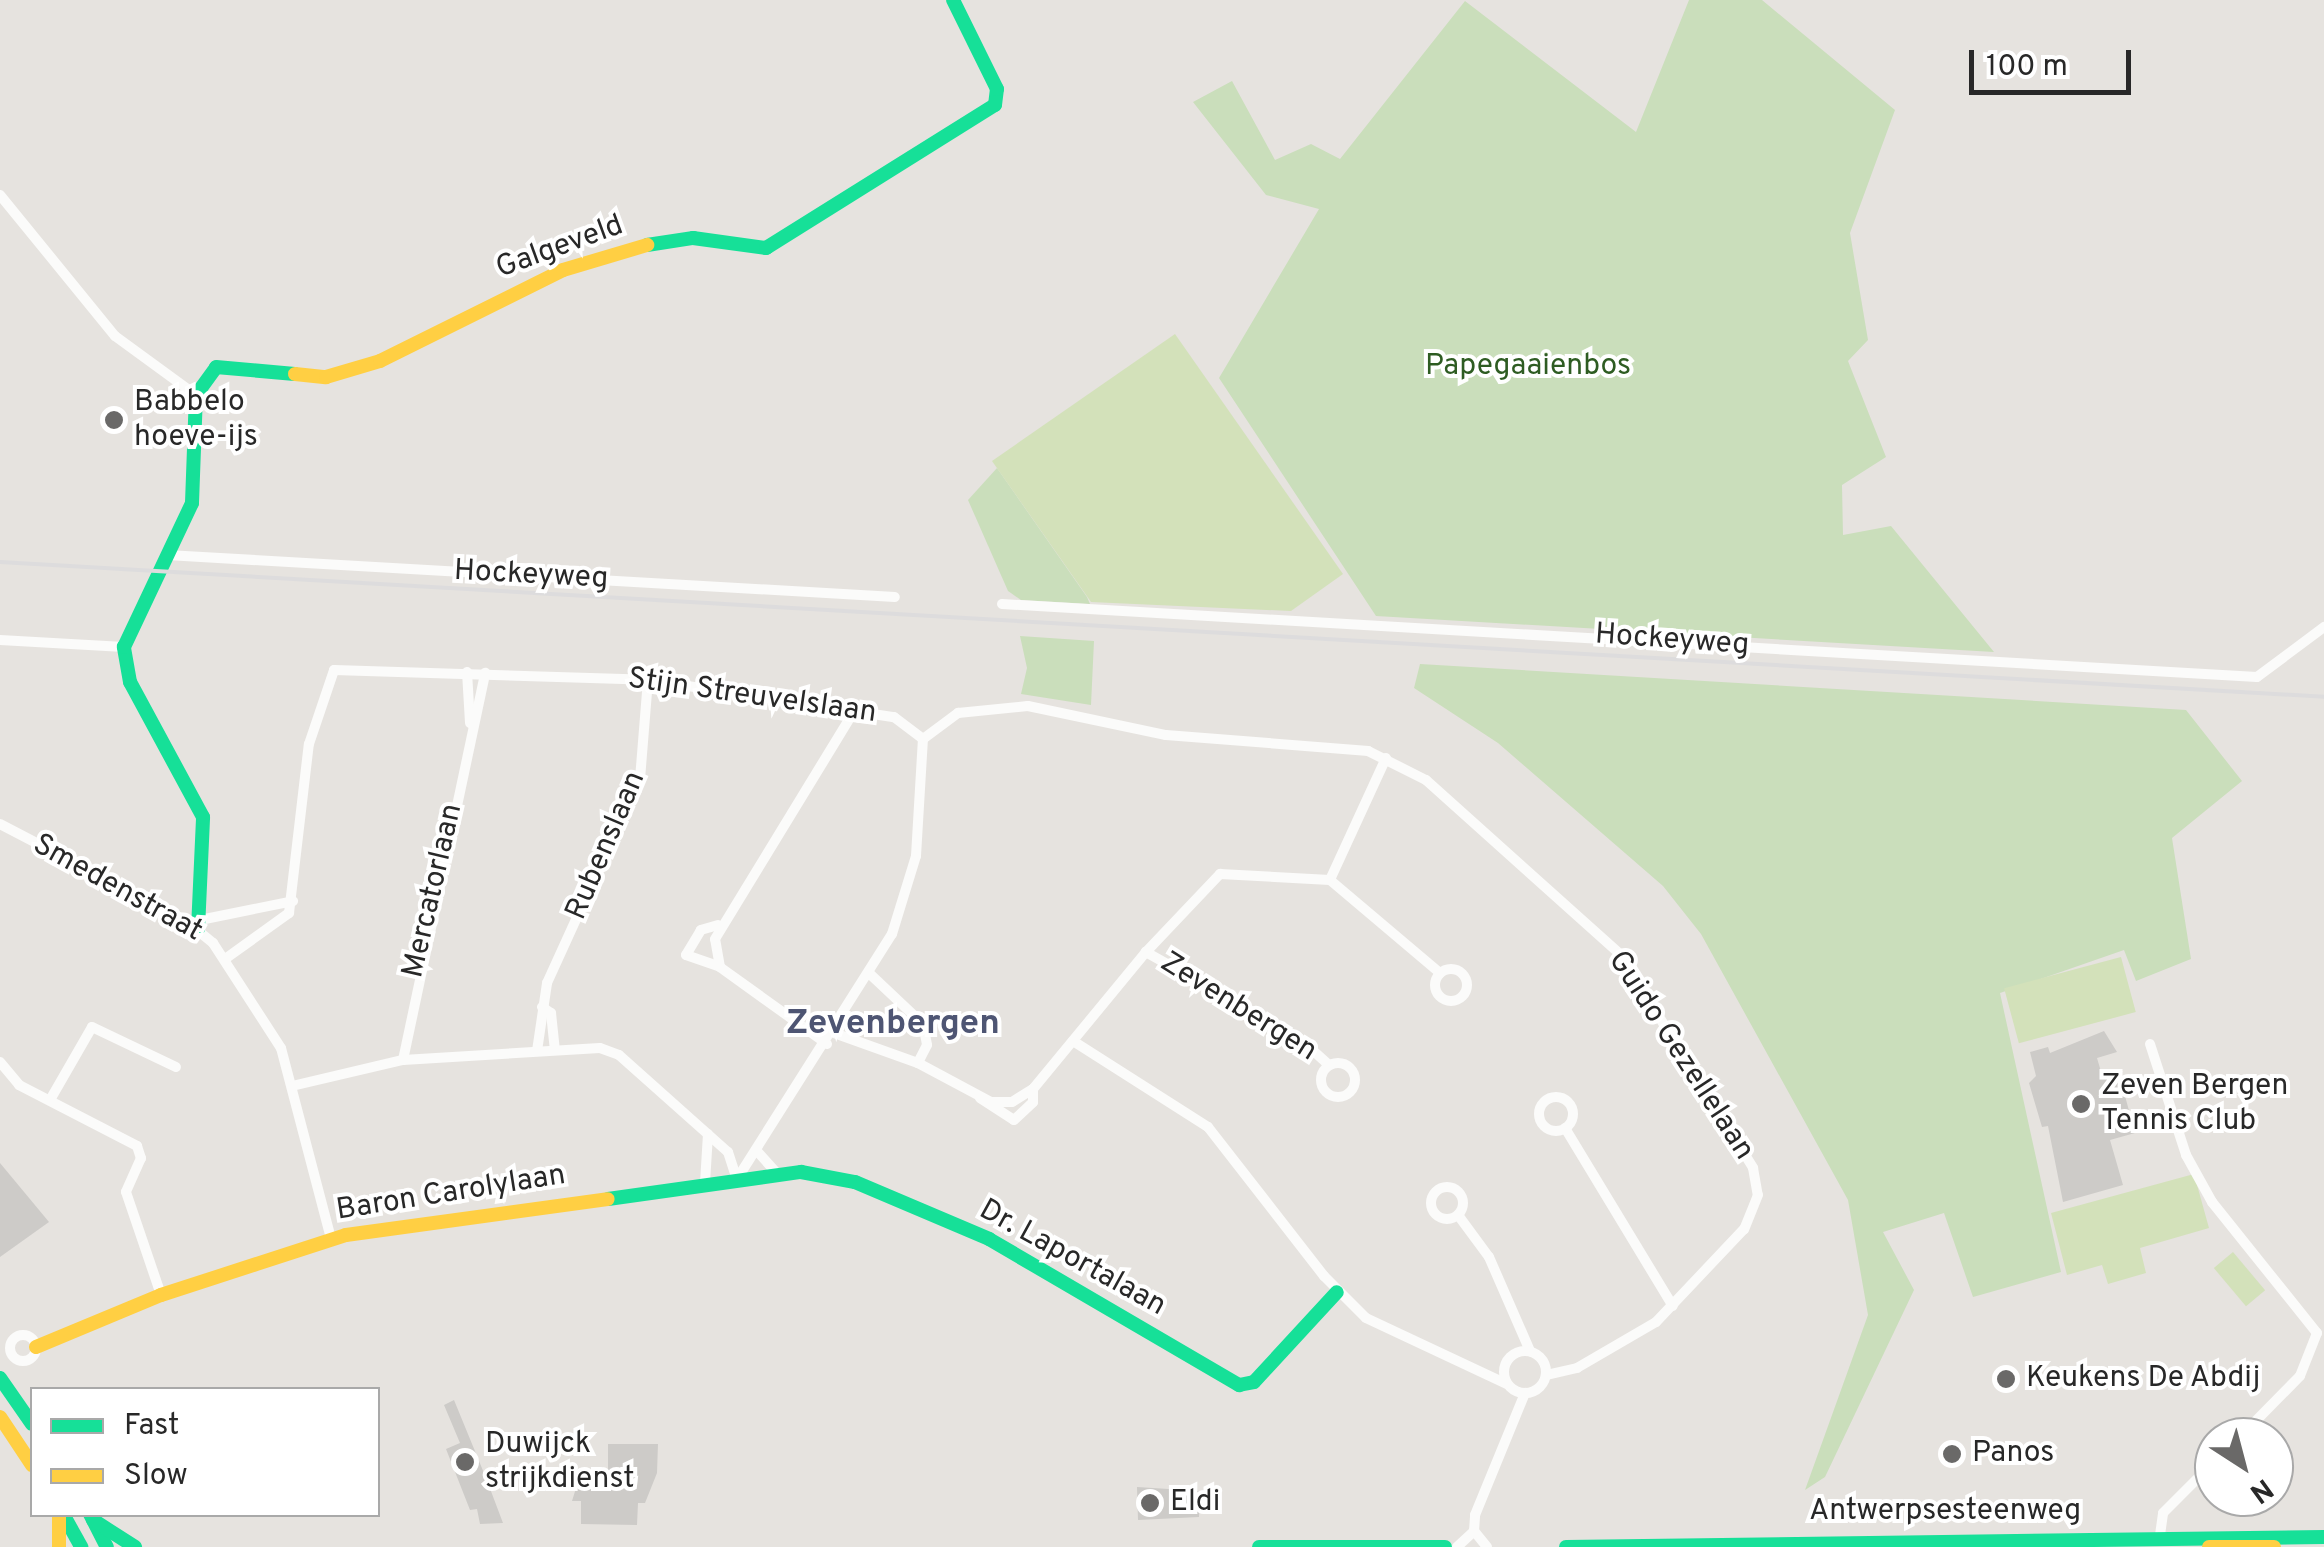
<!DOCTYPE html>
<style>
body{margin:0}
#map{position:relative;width:2324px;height:1547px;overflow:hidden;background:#e6e3df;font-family:Overpass,sans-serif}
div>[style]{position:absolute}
.green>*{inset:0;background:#cadebb}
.pitch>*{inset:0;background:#d3e1ba;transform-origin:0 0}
.building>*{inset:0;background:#cdcbc8}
.street>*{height:10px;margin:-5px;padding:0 5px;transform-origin:5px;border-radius:5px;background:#fbfbfa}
.street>.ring{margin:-5px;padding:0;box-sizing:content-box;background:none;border:10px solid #fbfbfa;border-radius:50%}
.fast>*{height:14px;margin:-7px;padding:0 7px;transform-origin:7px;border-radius:7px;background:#16e098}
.slow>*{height:14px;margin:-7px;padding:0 7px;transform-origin:7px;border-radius:7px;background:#ffcf43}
.rail>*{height:4px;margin:-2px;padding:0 2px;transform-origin:2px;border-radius:2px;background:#dddcdd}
.dots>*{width:28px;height:28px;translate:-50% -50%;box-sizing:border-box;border:5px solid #fff;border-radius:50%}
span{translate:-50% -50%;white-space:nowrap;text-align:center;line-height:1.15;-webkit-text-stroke:8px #fff;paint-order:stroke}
.street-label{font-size:30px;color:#282828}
.park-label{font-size:30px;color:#2e5c22}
.poi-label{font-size:30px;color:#282828}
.left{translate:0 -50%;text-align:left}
.quarter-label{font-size:35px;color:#4e5573;font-weight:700}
.legend{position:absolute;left:30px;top:1387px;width:350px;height:130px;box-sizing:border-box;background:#fff;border:2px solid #a9a9a9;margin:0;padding:12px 18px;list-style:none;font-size:30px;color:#282828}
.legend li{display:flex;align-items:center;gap:20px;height:50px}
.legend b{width:50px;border:2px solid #a9a9a9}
.north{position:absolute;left:2194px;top:1417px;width:100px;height:100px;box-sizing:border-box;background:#fff;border:2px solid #a9a9a9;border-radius:50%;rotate:144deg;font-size:28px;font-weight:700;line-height:40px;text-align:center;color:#282828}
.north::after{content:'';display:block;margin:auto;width:35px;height:45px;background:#6a6968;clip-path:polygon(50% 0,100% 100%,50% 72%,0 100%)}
.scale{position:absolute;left:1969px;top:50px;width:162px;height:45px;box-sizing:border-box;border:5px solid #282828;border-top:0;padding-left:12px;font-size:30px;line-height:35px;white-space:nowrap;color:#282828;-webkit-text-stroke:8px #fff;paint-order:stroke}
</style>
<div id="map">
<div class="green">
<i style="clip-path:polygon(1689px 0,1762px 0,1895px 110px,1850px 233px,1868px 340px,1848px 361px,1886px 457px,1842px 485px,1843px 535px,1891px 526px,1994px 652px,1376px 616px,1219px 378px,1319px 209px,1266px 195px,1193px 102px,1232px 81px,1275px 160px,1311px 144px,1340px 159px,1465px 1px,1636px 132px)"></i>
<i style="clip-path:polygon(997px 468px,1087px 597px,1090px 604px,1021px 600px,1008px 591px,968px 500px)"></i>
<i style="clip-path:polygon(1020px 636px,1094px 641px,1091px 705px,1021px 694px,1027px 668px)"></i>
<i style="clip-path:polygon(1420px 664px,2186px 710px,2242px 781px,2172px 838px,2191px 959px,2136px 981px,2124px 950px,2000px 993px,2061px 1272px,1973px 1297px,1944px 1213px,1883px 1232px,1914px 1290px,1825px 1477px,1805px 1490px,1868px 1315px,1848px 1200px,1701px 934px,1663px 886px,1498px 743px,1414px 688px)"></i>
</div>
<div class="pitch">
<i style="clip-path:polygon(1175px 334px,1343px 574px,1291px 611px,1091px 602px,992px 461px)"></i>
<i style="left:2121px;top:957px;width:57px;height:121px;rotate:75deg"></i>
<i style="clip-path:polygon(2194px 1174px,2209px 1228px,2140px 1248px,2146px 1273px,2108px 1284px,2102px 1265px,2067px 1275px,2051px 1213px)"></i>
<i style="left:2233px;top:1252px;width:50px;height:25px;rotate:50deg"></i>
</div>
<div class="building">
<i style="clip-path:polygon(2104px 1031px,2117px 1052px,2097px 1058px,2102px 1075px,2121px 1081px,2135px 1133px,2110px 1140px,2123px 1185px,2063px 1202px,2048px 1126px,2042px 1127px,2029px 1083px,2036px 1076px,2030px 1052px,2048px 1047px,2050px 1053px)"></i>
<i style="clip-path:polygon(0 1163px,49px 1222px,0 1257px)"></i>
<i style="clip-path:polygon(454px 1400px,486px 1478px,503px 1523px,480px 1524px,477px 1509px,470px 1510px,446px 1449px,460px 1443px,444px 1405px)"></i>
<i style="clip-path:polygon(608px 1444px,658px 1444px,657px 1473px,645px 1503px,638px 1503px,637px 1525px,581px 1524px,581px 1501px,572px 1501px,581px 1472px,608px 1472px)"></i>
<i style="clip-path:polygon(1137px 1487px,1200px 1491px,1199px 1517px,1138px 1520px)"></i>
</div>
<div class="street">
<i style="left:0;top:195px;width:182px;rotate:50.8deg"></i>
<i style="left:115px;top:336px;width:100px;rotate:36.1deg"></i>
<i style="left:167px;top:555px;width:729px;rotate:3.3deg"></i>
<i style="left:1002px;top:604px;width:1257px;rotate:3.33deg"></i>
<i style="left:2257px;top:677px;width:84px;rotate:-36.7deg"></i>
<i style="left:0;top:640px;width:124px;rotate:3.2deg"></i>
<i style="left:467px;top:672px;width:51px;rotate:86.6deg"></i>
<i style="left:923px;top:739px;width:44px;rotate:-36.6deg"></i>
<i style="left:958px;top:713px;width:70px;rotate:-5.7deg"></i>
<i style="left:1028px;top:706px;width:141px;rotate:11.9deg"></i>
<i style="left:1166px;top:735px;width:203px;rotate:4.5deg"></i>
<i style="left:1368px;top:751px;width:65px;rotate:26.6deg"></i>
<i style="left:1426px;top:780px;width:261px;rotate:41.9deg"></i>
<i style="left:1620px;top:954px;width:252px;rotate:58.1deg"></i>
<i style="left:1753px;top:1168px;width:27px;rotate:80deg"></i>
<i style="left:1758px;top:1195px;width:37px;rotate:112deg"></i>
<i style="left:1744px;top:1229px;width:128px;rotate:133.4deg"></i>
<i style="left:1656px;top:1322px;width:91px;rotate:149.8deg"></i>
<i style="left:1577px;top:1368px;width:32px;rotate:167deg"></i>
<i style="left:1386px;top:758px;width:134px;rotate:114.7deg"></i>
<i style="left:1330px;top:880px;width:144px;rotate:40.2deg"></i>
<i style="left:0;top:824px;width:210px;rotate:27.5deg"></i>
<i style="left:186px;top:921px;width:35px;rotate:39deg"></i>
<i style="left:213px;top:943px;width:125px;rotate:57.1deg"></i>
<i style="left:281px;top:1048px;width:197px;rotate:75.3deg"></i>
<i style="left:200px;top:920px;width:95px;rotate:-11.5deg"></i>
<i style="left:718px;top:925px;width:18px;rotate:164deg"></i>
<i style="left:701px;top:930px;width:29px;rotate:121deg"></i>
<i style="left:686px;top:955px;width:36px;rotate:19deg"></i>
<i style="left:225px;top:959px;width:79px;rotate:-35.7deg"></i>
<i style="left:289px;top:913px;width:170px;rotate:-83.3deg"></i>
<i style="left:309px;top:744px;width:78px;rotate:-71.3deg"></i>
<i style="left:334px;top:670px;width:314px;rotate:1.8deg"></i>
<i style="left:648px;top:680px;width:249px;rotate:8.6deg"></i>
<i style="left:894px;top:717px;width:36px;rotate:37deg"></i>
<i class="ring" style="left:1435px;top:969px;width:22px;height:22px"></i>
<i style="left:871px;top:975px;width:71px;rotate:43.3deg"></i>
<i style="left:923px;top:1024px;width:21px;rotate:79deg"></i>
<i style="left:927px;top:1045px;width:20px;rotate:117deg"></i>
<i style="left:542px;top:1007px;width:11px;rotate:34deg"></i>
<i style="left:551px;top:1013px;width:37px;rotate:84deg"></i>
<i style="left:834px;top:1033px;width:89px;rotate:19.7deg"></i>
<i style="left:918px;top:1063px;width:83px;rotate:28.1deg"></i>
<i style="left:991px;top:1102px;width:21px"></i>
<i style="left:1012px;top:1102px;width:25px;rotate:-32deg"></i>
<i style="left:1033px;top:1089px;width:178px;rotate:-50.5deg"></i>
<i style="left:1073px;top:1041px;width:160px;rotate:32.5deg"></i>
<i style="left:1208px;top:1127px;width:189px;rotate:52.1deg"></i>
<i style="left:1324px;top:1276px;width:59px;rotate:45deg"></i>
<i style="left:1366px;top:1318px;width:156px;rotate:25.1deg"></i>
<i style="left:827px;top:1044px;width:132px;rotate:-144.3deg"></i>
<i style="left:720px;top:967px;width:28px;rotate:-100deg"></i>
<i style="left:715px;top:939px;width:268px;rotate:-58.6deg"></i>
<i style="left:2150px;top:1044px;width:117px;rotate:72deg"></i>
<i style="left:2186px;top:1155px;width:54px;rotate:61deg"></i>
<i style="left:2212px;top:1202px;width:168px;rotate:51.3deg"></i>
<i style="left:2317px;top:1333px;width:46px;rotate:111.6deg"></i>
<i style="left:2300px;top:1376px;width:86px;rotate:134.5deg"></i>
<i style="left:537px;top:1051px;width:69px;rotate:-81.6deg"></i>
<i style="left:547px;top:983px;width:224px;rotate:-65.5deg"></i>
<i style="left:640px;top:779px;width:99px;rotate:-85.4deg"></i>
<i style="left:403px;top:1060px;width:396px;rotate:-78deg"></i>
<i style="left:0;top:1062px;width:30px;rotate:50deg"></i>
<i style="left:19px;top:1085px;width:133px;rotate:27.3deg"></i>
<i style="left:137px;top:1146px;width:13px;rotate:72deg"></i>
<i style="left:141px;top:1158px;width:37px;rotate:114deg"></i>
<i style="left:126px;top:1192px;width:109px;rotate:71.2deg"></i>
<i class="ring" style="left:1321px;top:1063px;width:24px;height:24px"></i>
<i style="left:1329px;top:1065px;width:40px;rotate:-138deg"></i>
<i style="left:1299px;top:1038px;width:176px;rotate:-150.7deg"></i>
<i style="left:1146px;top:952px;width:108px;rotate:-46.5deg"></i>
<i style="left:1220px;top:874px;width:110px;rotate:3.1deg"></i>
<i style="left:292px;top:1086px;width:114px;rotate:-13.2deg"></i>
<i style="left:403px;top:1060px;width:197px;rotate:-3.5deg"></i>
<i style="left:600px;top:1048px;width:20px;rotate:20deg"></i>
<i style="left:619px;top:1055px;width:146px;rotate:41.7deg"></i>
<i style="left:728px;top:1152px;width:28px;rotate:72deg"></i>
<i class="ring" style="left:1539px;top:1097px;width:24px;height:24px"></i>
<i style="left:980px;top:1098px;width:40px;rotate:32.9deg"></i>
<i style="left:1014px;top:1120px;width:26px;rotate:-43deg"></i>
<i style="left:1033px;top:1102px;width:13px;rotate:-90deg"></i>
<i style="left:50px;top:1100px;width:84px;rotate:-60.1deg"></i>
<i style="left:92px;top:1027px;width:93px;rotate:25.5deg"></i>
<i style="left:1565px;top:1128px;width:208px;rotate:58.8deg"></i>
<i style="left:756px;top:1150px;width:31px;rotate:48deg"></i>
<i style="left:737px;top:1179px;width:290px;rotate:-57.7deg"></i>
<i style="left:892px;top:934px;width:82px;rotate:-72.9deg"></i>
<i style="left:916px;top:856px;width:117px;rotate:-86.6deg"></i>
<i style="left:705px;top:1183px;width:49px;rotate:-86.5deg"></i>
<i class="ring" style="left:1431px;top:1187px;width:22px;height:22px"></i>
<i style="left:1458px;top:1215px;width:52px;rotate:53.6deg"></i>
<i style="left:1489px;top:1257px;width:103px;rotate:66.4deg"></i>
<i class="ring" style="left:10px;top:1335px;width:16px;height:16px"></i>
<i class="ring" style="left:1504px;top:1351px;width:32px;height:32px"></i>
<i style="left:2160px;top:1535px;width:22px;rotate:-82deg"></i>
<i style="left:2163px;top:1513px;width:72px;rotate:-45deg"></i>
<i style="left:1457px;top:1547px;width:23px;rotate:-43deg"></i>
<i style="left:1487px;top:1547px;width:21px;rotate:-129deg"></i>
<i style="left:1474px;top:1531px;width:16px;rotate:-86deg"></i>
<i style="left:1475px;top:1515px;width:132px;rotate:-67.7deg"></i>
</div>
<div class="fast">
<i style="left:647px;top:245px;width:47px;rotate:-8.7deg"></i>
<i style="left:693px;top:238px;width:74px;rotate:7.8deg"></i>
<i style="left:766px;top:248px;width:270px;rotate:-32deg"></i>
<i style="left:995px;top:105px;width:16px;rotate:-83deg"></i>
<i style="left:997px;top:89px;width:99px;rotate:-116.3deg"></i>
<i style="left:198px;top:929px;width:112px;rotate:-87.4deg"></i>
<i style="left:203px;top:817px;width:153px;rotate:-118.4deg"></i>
<i style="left:130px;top:682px;width:36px;rotate:-100deg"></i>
<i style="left:124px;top:647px;width:159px;rotate:-64.7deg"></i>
<i style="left:192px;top:503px;width:108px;rotate:-87.9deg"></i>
<i style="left:196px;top:395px;width:34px;rotate:-54deg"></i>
<i style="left:216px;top:367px;width:79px;rotate:5.1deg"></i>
<i style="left:608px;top:1199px;width:195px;rotate:-8deg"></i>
<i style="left:801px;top:1172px;width:55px;rotate:10.5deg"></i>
<i style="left:855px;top:1182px;width:146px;rotate:23deg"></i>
<i style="left:989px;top:1239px;width:290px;rotate:30.3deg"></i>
<i style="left:1239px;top:1385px;width:15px;rotate:-11deg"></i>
<i style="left:1254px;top:1382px;width:122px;rotate:-47.3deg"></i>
<i style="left:0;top:1378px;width:56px;rotate:55.2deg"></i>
<i style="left:63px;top:1514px;width:38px;rotate:61deg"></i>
<i style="left:90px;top:1514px;width:37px;rotate:63deg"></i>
<i style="left:93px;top:1520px;width:50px;rotate:32.7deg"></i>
<i style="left:1259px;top:1547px;width:186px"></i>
<i style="left:1566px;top:1547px;width:758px;rotate:-0.76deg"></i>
</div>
<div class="slow">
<i style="left:295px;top:374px;width:31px;rotate:6deg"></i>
<i style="left:326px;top:377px;width:56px;rotate:-16.5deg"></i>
<i style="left:380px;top:361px;width:204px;rotate:-26.4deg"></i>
<i style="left:563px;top:270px;width:88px;rotate:-16.6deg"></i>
<i style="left:36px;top:1347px;width:135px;rotate:-22.6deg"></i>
<i style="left:161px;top:1295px;width:194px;rotate:-18deg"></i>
<i style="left:346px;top:1235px;width:264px;rotate:-7.8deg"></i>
<i style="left:0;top:1417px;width:58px;rotate:56.3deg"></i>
<i style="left:59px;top:1515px;width:32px;rotate:90deg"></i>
<i style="left:2209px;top:1547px;width:65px"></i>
</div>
<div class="rail">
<i style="left:0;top:562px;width:2328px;rotate:3.32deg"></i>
</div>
<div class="dots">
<i style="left:114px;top:420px;background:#6a6968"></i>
<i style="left:2081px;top:1104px;background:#6a6968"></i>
<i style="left:2006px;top:1379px;background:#6a6968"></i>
<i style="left:1952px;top:1454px;background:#6a6968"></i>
<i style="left:465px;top:1462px;background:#6a6968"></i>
<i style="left:1150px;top:1503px;background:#6a6968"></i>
</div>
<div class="street-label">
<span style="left:560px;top:248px;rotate:-20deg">Galgeveld</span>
<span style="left:531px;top:576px;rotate:3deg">Hockeyweg</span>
<span style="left:1672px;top:641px;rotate:4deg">Hockeyweg</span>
<span style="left:752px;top:697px;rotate:8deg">Stijn Streuvelslaan</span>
<span style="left:607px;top:846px;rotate:-67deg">Rubenslaan</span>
<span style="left:117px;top:889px;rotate:29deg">Smedenstraat</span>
<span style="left:434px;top:891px;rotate:-77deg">Mercatorlaan</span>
<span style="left:1238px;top:1008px;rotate:32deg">Zevenbergen</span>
<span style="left:1680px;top:1056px;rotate:57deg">Guido Gezellelaan</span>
<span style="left:451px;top:1194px;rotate:-9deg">Baron Carolylaan</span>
<span style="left:1072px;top:1259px;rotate:29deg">Dr. Laportalaan</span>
<span style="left:1945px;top:1512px">Antwerpsesteenweg</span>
</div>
<div class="park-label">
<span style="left:1528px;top:367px">Papegaaienbos</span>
</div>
<div class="poi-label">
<span class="left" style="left:134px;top:420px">Babbelo<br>hoeve-ijs</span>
<span class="left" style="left:2101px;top:1104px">Zeven Bergen<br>Tennis Club</span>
<span class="left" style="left:2026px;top:1379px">Keukens De Abdij</span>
<span class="left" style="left:485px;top:1462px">Duwijck<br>strijkdienst</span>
<span class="left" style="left:1972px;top:1454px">Panos</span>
<span class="left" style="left:1170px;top:1503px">Eldi</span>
</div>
<div class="quarter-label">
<span style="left:893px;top:1024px">Zevenbergen</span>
</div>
<ul class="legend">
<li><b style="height:12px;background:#16e098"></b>Fast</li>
<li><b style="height:12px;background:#ffcf43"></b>Slow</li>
</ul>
<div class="north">N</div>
<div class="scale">100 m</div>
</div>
